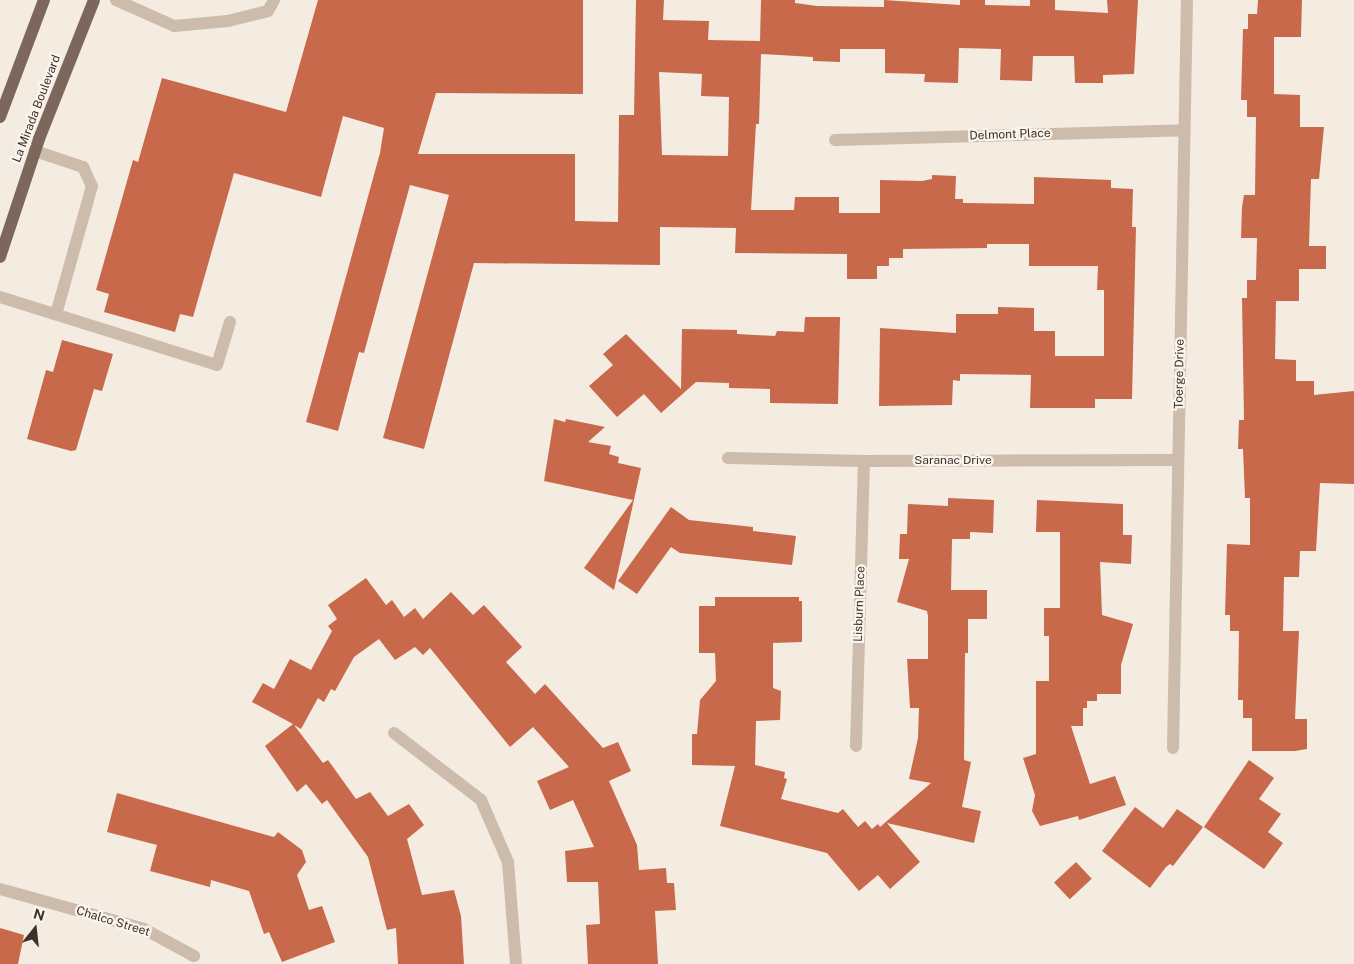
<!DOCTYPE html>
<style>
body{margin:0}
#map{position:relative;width:1354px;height:964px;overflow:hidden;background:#f4ebe1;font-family:"Public Sans",sans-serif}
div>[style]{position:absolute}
.building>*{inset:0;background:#c8694b;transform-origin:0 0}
.lane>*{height:12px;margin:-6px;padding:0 6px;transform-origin:6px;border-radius:6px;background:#cdbbac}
.street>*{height:12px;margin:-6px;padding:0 6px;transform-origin:6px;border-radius:6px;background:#cdbbac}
.primary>*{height:12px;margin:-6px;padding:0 6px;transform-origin:6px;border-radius:6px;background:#7d675c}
span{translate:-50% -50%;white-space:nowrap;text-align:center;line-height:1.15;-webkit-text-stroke:4.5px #fbf5ee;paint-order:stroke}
.street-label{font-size:12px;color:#3b302b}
.north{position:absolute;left:10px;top:904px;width:50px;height:50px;-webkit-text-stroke:4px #fbf5ee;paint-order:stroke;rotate:16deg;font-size:14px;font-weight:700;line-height:20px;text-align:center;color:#3b302b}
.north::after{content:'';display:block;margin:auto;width:18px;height:22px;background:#3b302b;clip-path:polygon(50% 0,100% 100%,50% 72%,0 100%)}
</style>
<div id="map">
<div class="building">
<i style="clip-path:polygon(evenodd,318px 0,583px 0,583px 94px,436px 93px,418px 154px,575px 154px,575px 221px,618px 222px,619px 115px,634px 115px,636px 0,664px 0,663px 20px,709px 21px,708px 40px,760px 41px,761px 0,795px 0,795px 3px,817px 6px,884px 7px,884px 0,960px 5px,960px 0,985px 0,985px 5px,1030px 6px,1030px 0,1055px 0,1055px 10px,1108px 13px,1107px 0,1138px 0,1134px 74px,1103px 75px,1103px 83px,1075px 83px,1074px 56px,1033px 56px,1032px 81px,1000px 80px,1001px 49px,959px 48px,958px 83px,924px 82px,925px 74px,885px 73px,885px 49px,840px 49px,840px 62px,813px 61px,813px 57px,761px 54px,759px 124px,756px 124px,751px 210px,794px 210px,795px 197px,839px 197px,839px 213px,880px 213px,880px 180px,922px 181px,932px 179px,932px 175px,956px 176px,955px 199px,963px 199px,963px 203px,1034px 204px,1034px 177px,1111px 180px,1111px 188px,1133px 189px,1132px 227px,1136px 227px,1132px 399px,1095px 399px,1095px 408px,1030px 408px,1031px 375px,960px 374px,960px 381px,953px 380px,952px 405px,879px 406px,880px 328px,956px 333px,956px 314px,998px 314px,998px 307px,1034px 308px,1034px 331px,1055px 331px,1055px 356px,1104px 356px,1104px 290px,1097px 290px,1098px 266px,1029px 266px,1029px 244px,987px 244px,987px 248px,903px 249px,903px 258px,889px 258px,889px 266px,877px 266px,877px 279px,847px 279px,847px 254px,735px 253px,736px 228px,660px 227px,660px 265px,474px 263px,424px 449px,383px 438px,449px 195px,410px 185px,364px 353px,359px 352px,338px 431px,306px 422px,380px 153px,384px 128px,343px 116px,321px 197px,234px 173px,193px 317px,180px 314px,175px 332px,104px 312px,109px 294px,96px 290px,133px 160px,138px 162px,162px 78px,286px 112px,318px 0,659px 72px,702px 74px,701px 96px,729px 97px,728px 156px,662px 155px,659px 72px)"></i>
<i style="clip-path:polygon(1258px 0,1302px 0,1301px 37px,1274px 37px,1274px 94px,1300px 95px,1300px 127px,1324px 127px,1319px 179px,1311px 179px,1309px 246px,1326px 246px,1326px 269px,1299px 269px,1299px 301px,1276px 301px,1275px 359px,1296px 360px,1296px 381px,1314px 381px,1314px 395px,1354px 391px,1354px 484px,1320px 483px,1316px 551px,1300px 551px,1299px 577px,1284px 577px,1283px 631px,1299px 631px,1295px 719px,1307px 719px,1307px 749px,1295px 751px,1252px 751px,1252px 718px,1243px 718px,1243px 700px,1238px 700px,1239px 631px,1230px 631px,1230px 615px,1225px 615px,1227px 544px,1250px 545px,1250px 498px,1245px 498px,1243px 449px,1238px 449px,1239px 420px,1244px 420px,1242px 298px,1247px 298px,1247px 280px,1256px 280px,1257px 238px,1241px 238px,1242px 207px,1244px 195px,1255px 195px,1256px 117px,1247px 117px,1247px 100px,1241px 100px,1243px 29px,1248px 29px,1248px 14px,1257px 14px)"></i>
<i style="clip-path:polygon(805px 317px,840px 317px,838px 404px,770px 403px,770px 389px,729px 388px,729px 383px,696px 382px,661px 413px,644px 394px,617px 417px,589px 386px,613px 365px,603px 354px,626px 334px,681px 389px,682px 329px,737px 330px,737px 334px,775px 336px,777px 331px,804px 332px)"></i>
<i style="clip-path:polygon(62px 340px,113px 354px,102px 391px,94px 389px,76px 450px,71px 451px,27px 439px,46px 370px,53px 372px)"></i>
<i style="clip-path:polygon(554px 419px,565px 422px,566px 419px,605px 427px,588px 442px,611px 446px,609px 454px,619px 457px,618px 463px,641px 468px,614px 590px,584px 568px,633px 500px,544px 481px)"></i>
<i style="clip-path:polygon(948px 498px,994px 500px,993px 533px,970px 532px,970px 539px,952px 539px,951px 590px,987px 590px,987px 619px,968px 619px,968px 653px,965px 653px,964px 760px,971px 762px,962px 807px,981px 811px,974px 843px,887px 823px,920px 862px,890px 889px,878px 875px,859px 891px,827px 853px,720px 826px,735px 766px,692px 765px,692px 734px,697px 734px,700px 700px,716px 681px,715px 653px,699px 653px,699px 606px,715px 606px,715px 597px,799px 597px,799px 601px,802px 601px,802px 642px,773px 643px,773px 688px,781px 691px,780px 720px,756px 721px,755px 765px,785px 772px,784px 778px,787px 779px,781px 799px,838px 813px,843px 809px,858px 827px,865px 821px,872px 829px,878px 824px,880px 827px,931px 783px,909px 779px,918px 738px,919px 708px,910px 708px,907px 659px,928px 659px,928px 616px,927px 611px,897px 602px,909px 559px,899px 559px,900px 534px,907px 534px,908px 504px,948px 506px)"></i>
<i style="clip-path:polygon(1037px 500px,1123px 504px,1123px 535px,1132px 535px,1131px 564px,1100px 562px,1102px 615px,1133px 624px,1121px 665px,1121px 694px,1097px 694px,1097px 701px,1087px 701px,1087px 708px,1083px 708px,1083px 726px,1071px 726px,1090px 784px,1115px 776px,1126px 805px,1079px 820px,1078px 816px,1040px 826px,1032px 811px,1035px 795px,1023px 758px,1036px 754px,1036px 681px,1049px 681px,1049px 636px,1044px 636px,1044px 608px,1060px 608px,1060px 532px,1036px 532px)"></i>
<i style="clip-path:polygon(671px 507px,689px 520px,753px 527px,753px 531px,796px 536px,792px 565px,680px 553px,671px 547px,637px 594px,618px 581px)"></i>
<i style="clip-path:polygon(366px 578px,386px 605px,392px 600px,404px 617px,415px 608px,423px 619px,451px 592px,473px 615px,484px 605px,522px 647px,506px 662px,535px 694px,545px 684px,603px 748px,618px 742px,631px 771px,609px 781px,637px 845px,639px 870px,666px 868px,667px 883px,674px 883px,676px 910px,655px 911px,658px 964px,588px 964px,586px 925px,600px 924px,598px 882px,567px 882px,565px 851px,594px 847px,573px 800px,550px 810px,537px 781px,569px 767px,533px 727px,510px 747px,430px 648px,423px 655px,415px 647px,395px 660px,379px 639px,354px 657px,335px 691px,331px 689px,324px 702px,318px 698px,301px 729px,294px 725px,323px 763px,328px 760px,356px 799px,370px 792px,388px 816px,409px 804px,424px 825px,407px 839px,422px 895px,454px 890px,461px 916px,464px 964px,398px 964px,396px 928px,387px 930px,368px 857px,327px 800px,322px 804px,306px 784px,297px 792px,265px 746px,293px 724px,252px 702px,263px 683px,274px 689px,290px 659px,311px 670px,332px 631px,328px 626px,337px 619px,328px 605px)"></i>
<i style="clip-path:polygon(1249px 760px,1274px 778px,1259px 799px,1281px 814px,1268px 832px,1283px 843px,1264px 869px,1204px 827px)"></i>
<i style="clip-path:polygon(117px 793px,274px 837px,278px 832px,302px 850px,306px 862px,297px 875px,309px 910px,322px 906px,335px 942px,282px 962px,269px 932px,264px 934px,249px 891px,211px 880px,210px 887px,150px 871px,157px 845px,107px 832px)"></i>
<i style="clip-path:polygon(1135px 807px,1163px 828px,1177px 809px,1203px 827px,1173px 866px,1170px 864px,1166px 867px,1150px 888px,1102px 851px)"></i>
<i style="left:1076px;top:862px;width:23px;height:30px;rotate:47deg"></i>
<i style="clip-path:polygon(0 928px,24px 935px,18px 964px,0 964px)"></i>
</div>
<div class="lane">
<i style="left:116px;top:0;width:64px;rotate:24.1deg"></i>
<i style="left:174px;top:26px;width:54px;rotate:-5.3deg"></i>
<i style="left:228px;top:21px;width:41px;rotate:-14deg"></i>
<i style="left:268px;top:11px;width:13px;rotate:-61deg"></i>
<i style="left:35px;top:151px;width:51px;rotate:18.4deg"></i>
<i style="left:83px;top:167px;width:21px;rotate:65deg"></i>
<i style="left:92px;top:186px;width:133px;rotate:105.7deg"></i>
<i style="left:0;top:297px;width:227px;rotate:17.4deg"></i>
<i style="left:217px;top:365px;width:45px;rotate:-73.2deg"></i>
</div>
<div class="street">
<i style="left:835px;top:140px;width:349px;rotate:-1.6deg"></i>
<i style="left:728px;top:458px;width:136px;rotate:1.3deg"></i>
<i style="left:864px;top:461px;width:314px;rotate:-0.2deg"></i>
<i style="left:394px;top:733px;width:110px;rotate:37.6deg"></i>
<i style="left:481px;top:800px;width:68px;rotate:66.5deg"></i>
<i style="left:508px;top:862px;width:102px;rotate:85.5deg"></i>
<i style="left:856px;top:746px;width:285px;rotate:-88.4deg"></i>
<i style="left:1173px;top:748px;width:748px;rotate:-88.93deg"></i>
<i style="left:0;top:889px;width:149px;rotate:15.5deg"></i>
<i style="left:144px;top:929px;width:57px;rotate:28.4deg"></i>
</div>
<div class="primary">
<i style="left:0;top:117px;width:125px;rotate:-69.4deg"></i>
<i style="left:0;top:257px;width:124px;rotate:-71.7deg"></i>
<i style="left:39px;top:139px;width:149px;rotate:-68.4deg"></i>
</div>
<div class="street-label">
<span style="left:37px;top:109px;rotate:-69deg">La Mirada Boulevard</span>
<span style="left:1010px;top:135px;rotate:-2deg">Delmont Place</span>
<span style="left:1180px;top:374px;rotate:-89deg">Toerge Drive</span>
<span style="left:953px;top:461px">Saranac Drive</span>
<span style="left:860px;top:604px;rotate:-88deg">Lisburn Place</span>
<span style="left:113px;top:922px;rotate:17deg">Chalco Street</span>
</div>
<div class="north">N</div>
</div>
